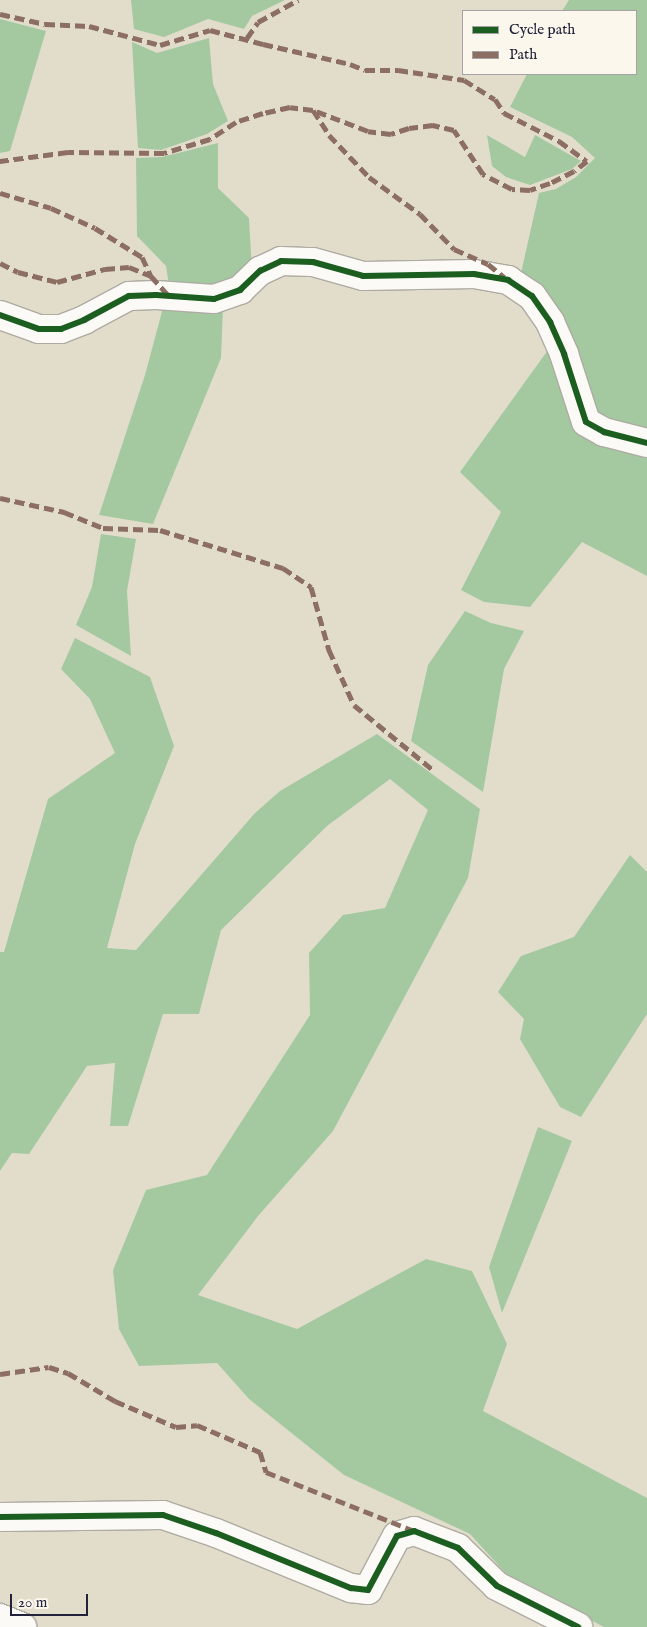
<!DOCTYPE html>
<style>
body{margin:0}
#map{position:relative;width:647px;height:1627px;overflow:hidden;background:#e2ddcb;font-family:"IM FELL English",serif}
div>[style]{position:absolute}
.forest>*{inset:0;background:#a4c9a1}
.roads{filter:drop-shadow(1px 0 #aeaba2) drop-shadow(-1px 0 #aeaba2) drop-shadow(0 1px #aeaba2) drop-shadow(0 -1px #aeaba2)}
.minor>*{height:28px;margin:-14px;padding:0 14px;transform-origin:14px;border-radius:14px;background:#fbfaf7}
.highway>*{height:28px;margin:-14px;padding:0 14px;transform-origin:14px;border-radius:14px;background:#fbfaf7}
.quiet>*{height:5px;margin-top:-2.5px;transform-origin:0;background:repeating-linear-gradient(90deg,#8d6e63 0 10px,transparent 0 15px)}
.cycleway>*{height:6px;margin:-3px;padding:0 3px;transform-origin:3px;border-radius:3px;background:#1b5e20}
span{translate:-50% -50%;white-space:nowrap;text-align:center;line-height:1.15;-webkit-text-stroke:4px #fbf7ec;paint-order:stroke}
.legend{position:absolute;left:462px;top:10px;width:175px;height:65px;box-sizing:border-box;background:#fbf7ec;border:1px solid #a4a2a5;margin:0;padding:6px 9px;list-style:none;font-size:15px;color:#22223b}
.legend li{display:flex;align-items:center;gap:10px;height:25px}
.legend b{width:25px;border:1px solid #a4a2a5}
.scale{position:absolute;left:10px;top:1594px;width:78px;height:22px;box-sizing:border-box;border:2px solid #22223b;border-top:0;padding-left:6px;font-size:15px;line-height:18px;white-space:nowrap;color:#22223b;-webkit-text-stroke:4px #fbf7ec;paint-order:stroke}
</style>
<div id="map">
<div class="forest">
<i style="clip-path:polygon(131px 0,285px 0,252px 16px,244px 29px,208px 19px,164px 37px,134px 29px)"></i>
<i style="clip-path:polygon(569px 0,647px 0,647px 432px,606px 422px,594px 411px,521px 273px,539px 193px,556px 189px,576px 177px,595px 158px,572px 137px,510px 107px,527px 74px,636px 74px,636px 11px,562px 11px)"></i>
<i style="clip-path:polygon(0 19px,46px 31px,10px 151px,0 153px)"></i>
<i style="clip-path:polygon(209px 38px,213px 84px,228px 121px,207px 134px,161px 150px,138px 148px,132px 42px,157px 53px)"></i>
<i style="clip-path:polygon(487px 135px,525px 157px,535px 135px,581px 161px,572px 169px,530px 185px,506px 177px,492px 166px)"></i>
<i style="clip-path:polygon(218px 143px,218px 188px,249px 218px,252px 271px,233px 290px,170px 292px,166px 266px,137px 236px,136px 158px,162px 157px)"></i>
<i style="clip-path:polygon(164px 304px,223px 307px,221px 358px,153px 524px,99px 515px,145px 375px)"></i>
<i style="clip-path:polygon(553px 343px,577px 417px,647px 450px,647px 576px,582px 542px,530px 607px,484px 602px,461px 590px,501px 512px,460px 472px)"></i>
<i style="clip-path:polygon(101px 534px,136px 539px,127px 591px,131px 656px,76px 625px,92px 587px)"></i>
<i style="clip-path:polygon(465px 611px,491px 623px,524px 631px,504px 669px,483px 792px,411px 741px,428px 665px)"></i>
<i style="clip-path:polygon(75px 638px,150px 677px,174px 746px,135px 844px,107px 948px,136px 950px,255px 813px,280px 791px,377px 734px,480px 809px,468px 878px,333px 1131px,258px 1216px,198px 1295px,297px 1329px,426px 1259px,472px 1271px,507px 1344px,483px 1411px,647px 1498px,647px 1627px,604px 1627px,510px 1578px,470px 1534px,344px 1475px,249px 1399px,217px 1363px,139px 1366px,119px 1329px,113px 1270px,146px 1190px,207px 1175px,310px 1015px,309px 953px,343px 915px,385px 908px,428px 810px,390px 779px,327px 826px,221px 930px,199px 1014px,163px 1014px,128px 1126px,110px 1126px,115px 1063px,87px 1066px,29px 1154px,12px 1153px,0 1171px,0 952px,4px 952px,48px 799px,115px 753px,90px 699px,61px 669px)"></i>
<i style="clip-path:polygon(630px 855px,647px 872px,647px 1014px,581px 1117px,560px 1107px,520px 1039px,524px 1019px,498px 992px,521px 956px,574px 937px)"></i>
<i style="clip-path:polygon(538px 1127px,572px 1141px,502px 1313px,489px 1267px)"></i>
</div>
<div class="roads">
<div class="minor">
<i style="left:0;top:315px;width:41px;rotate:19.7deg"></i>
<i style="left:39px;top:329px;width:22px"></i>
<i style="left:61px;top:329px;width:25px;rotate:-21deg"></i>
<i style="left:84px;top:320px;width:51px;rotate:-28.1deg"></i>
<i style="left:129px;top:296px;width:27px;rotate:-2deg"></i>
<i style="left:156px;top:295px;width:58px;rotate:3.9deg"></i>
<i style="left:214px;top:299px;width:28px;rotate:-19deg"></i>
<i style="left:240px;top:290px;width:28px;rotate:-44deg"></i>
<i style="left:260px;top:271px;width:23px;rotate:-25deg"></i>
<i style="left:281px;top:261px;width:32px;rotate:2deg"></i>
<i style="left:313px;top:262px;width:52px;rotate:15.6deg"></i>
<i style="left:363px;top:276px;width:111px;rotate:-1deg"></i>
<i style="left:474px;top:274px;width:35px;rotate:10deg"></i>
<i style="left:508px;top:280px;width:29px;rotate:34deg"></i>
<i style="left:532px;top:296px;width:32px;rotate:55deg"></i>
<i style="left:550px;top:322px;width:35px;rotate:66deg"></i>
<i style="left:564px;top:354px;width:71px;rotate:72.1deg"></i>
<i style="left:586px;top:422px;width:21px;rotate:29deg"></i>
<i style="left:604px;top:432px;width:44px;rotate:14.3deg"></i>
<i style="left:0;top:1517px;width:163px;rotate:-0.7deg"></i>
<i style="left:163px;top:1515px;width:56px;rotate:18.8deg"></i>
<i style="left:216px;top:1533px;width:146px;rotate:22.2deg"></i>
<i style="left:351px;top:1588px;width:17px;rotate:7deg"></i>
<i style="left:368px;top:1590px;width:61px;rotate:-61.8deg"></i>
<i style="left:397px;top:1536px;width:18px;rotate:-16deg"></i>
<i style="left:414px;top:1531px;width:47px;rotate:21.1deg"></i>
<i style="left:458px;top:1548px;width:54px;rotate:44.3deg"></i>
<i style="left:497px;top:1586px;width:91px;rotate:26.8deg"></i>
</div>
<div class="highway">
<i style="left:0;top:1618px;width:24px;rotate:22deg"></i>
</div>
</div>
<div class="quiet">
<i style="left:0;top:14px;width:46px;rotate:12.5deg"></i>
<i style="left:45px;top:24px;width:44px;rotate:2.6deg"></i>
<i style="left:89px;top:26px;width:73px;rotate:15deg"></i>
<i style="left:160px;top:45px;width:52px;rotate:-16.7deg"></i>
<i style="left:210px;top:30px;width:55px;rotate:14.8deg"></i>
<i style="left:263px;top:44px;width:89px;rotate:12.9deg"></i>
<i style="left:350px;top:64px;width:16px;rotate:22deg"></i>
<i style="left:365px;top:70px;width:33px"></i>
<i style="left:398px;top:70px;width:67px;rotate:8.6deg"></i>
<i style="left:464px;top:80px;width:36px;rotate:32deg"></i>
<i style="left:495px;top:99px;width:17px;rotate:57deg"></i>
<i style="left:504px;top:113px;width:62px;rotate:27deg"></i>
<i style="left:559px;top:141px;width:34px;rotate:36deg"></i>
<i style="left:587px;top:161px;width:16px;rotate:142deg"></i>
<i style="left:574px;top:171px;width:27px;rotate:153deg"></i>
<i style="left:550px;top:183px;width:21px;rotate:161deg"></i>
<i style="left:530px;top:190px;width:18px;rotate:-177deg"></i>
<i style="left:512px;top:189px;width:33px;rotate:-153deg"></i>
<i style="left:483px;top:174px;width:53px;rotate:-123.4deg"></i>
<i style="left:454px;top:130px;width:22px;rotate:-167deg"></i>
<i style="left:433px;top:125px;width:24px;rotate:173deg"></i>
<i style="left:409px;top:128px;width:19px;rotate:162deg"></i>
<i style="left:391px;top:134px;width:23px;rotate:-173deg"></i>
<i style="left:368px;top:131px;width:59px;rotate:-159.1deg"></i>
<i style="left:313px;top:110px;width:23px;rotate:-173deg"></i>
<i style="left:290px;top:107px;width:28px;rotate:167deg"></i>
<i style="left:263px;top:113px;width:28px;rotate:162deg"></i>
<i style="left:236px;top:122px;width:31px;rotate:147deg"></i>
<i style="left:210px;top:139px;width:48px;rotate:163.1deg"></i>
<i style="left:164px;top:153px;width:96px;rotate:-179.4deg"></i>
<i style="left:68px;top:152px;width:69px;rotate:172.5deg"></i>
<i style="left:247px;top:38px;width:19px;rotate:-55deg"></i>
<i style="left:258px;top:22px;width:46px;rotate:-28.8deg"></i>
<i style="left:313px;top:110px;width:30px;rotate:57deg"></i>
<i style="left:329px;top:135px;width:58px;rotate:46.4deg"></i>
<i style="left:369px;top:177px;width:63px;rotate:36deg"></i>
<i style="left:420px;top:214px;width:49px;rotate:45.8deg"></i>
<i style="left:454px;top:249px;width:37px;rotate:24deg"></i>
<i style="left:488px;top:264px;width:21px;rotate:39deg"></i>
<i style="left:0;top:193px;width:53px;rotate:16.4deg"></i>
<i style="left:51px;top:208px;width:48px;rotate:24.4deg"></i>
<i style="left:95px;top:228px;width:55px;rotate:31.7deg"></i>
<i style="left:142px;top:257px;width:21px;rotate:65deg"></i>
<i style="left:151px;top:276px;width:27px;rotate:48deg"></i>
<i style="left:0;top:263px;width:20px;rotate:27deg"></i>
<i style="left:18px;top:272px;width:40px;rotate:14.4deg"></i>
<i style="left:57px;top:282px;width:50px;rotate:-15.2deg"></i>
<i style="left:105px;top:269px;width:24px;rotate:-5deg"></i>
<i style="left:129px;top:267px;width:24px;rotate:22deg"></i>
<i style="left:0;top:498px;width:66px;rotate:12.3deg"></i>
<i style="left:64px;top:512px;width:42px;rotate:22.3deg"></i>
<i style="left:103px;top:528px;width:57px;rotate:2deg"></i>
<i style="left:160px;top:530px;width:129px;rotate:17.2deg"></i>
<i style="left:283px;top:568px;width:34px;rotate:34deg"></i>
<i style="left:311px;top:587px;width:66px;rotate:74.1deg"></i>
<i style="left:329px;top:650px;width:60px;rotate:65.6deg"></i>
<i style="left:354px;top:705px;width:101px;rotate:39.4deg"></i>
<i style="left:0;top:1374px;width:49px;rotate:-8.1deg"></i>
<i style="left:49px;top:1367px;width:20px;rotate:18deg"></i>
<i style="left:68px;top:1373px;width:55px;rotate:30.8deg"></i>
<i style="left:115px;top:1401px;width:66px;rotate:23.1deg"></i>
<i style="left:176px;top:1427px;width:21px;rotate:-5deg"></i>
<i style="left:197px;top:1425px;width:69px;rotate:23.2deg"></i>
<i style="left:260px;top:1452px;width:21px;rotate:73deg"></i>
<i style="left:266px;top:1472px;width:157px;rotate:21.7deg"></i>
</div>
<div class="cycleway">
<i style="left:0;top:315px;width:41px;rotate:19.7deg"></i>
<i style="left:39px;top:329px;width:22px"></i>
<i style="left:61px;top:329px;width:25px;rotate:-21deg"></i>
<i style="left:84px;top:320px;width:51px;rotate:-28.1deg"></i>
<i style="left:129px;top:296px;width:27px;rotate:-2deg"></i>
<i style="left:156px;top:295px;width:58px;rotate:3.9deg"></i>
<i style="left:214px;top:299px;width:28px;rotate:-19deg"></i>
<i style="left:240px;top:290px;width:28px;rotate:-44deg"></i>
<i style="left:260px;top:271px;width:23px;rotate:-25deg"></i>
<i style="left:281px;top:261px;width:32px;rotate:2deg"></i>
<i style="left:313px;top:262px;width:52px;rotate:15.6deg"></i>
<i style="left:363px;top:276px;width:111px;rotate:-1deg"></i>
<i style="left:474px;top:274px;width:35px;rotate:10deg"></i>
<i style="left:508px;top:280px;width:29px;rotate:34deg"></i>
<i style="left:532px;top:296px;width:32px;rotate:55deg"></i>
<i style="left:550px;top:322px;width:35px;rotate:66deg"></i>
<i style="left:564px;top:354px;width:71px;rotate:72.1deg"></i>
<i style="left:586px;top:422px;width:21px;rotate:29deg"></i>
<i style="left:604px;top:432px;width:44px;rotate:14.3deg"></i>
<i style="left:0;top:1517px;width:163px;rotate:-0.7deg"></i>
<i style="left:163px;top:1515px;width:56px;rotate:18.8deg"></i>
<i style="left:216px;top:1533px;width:146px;rotate:22.2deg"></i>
<i style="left:351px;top:1588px;width:17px;rotate:7deg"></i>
<i style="left:368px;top:1590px;width:61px;rotate:-61.8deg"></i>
<i style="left:397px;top:1536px;width:18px;rotate:-16deg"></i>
<i style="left:414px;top:1531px;width:47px;rotate:21.1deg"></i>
<i style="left:458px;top:1548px;width:54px;rotate:44.3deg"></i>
<i style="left:497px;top:1586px;width:91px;rotate:26.8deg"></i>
</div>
<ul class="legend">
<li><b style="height:6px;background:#1b5e20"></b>Cycle path</li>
<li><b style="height:6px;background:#8d6e63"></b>Path</li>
</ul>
<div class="scale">20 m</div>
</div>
